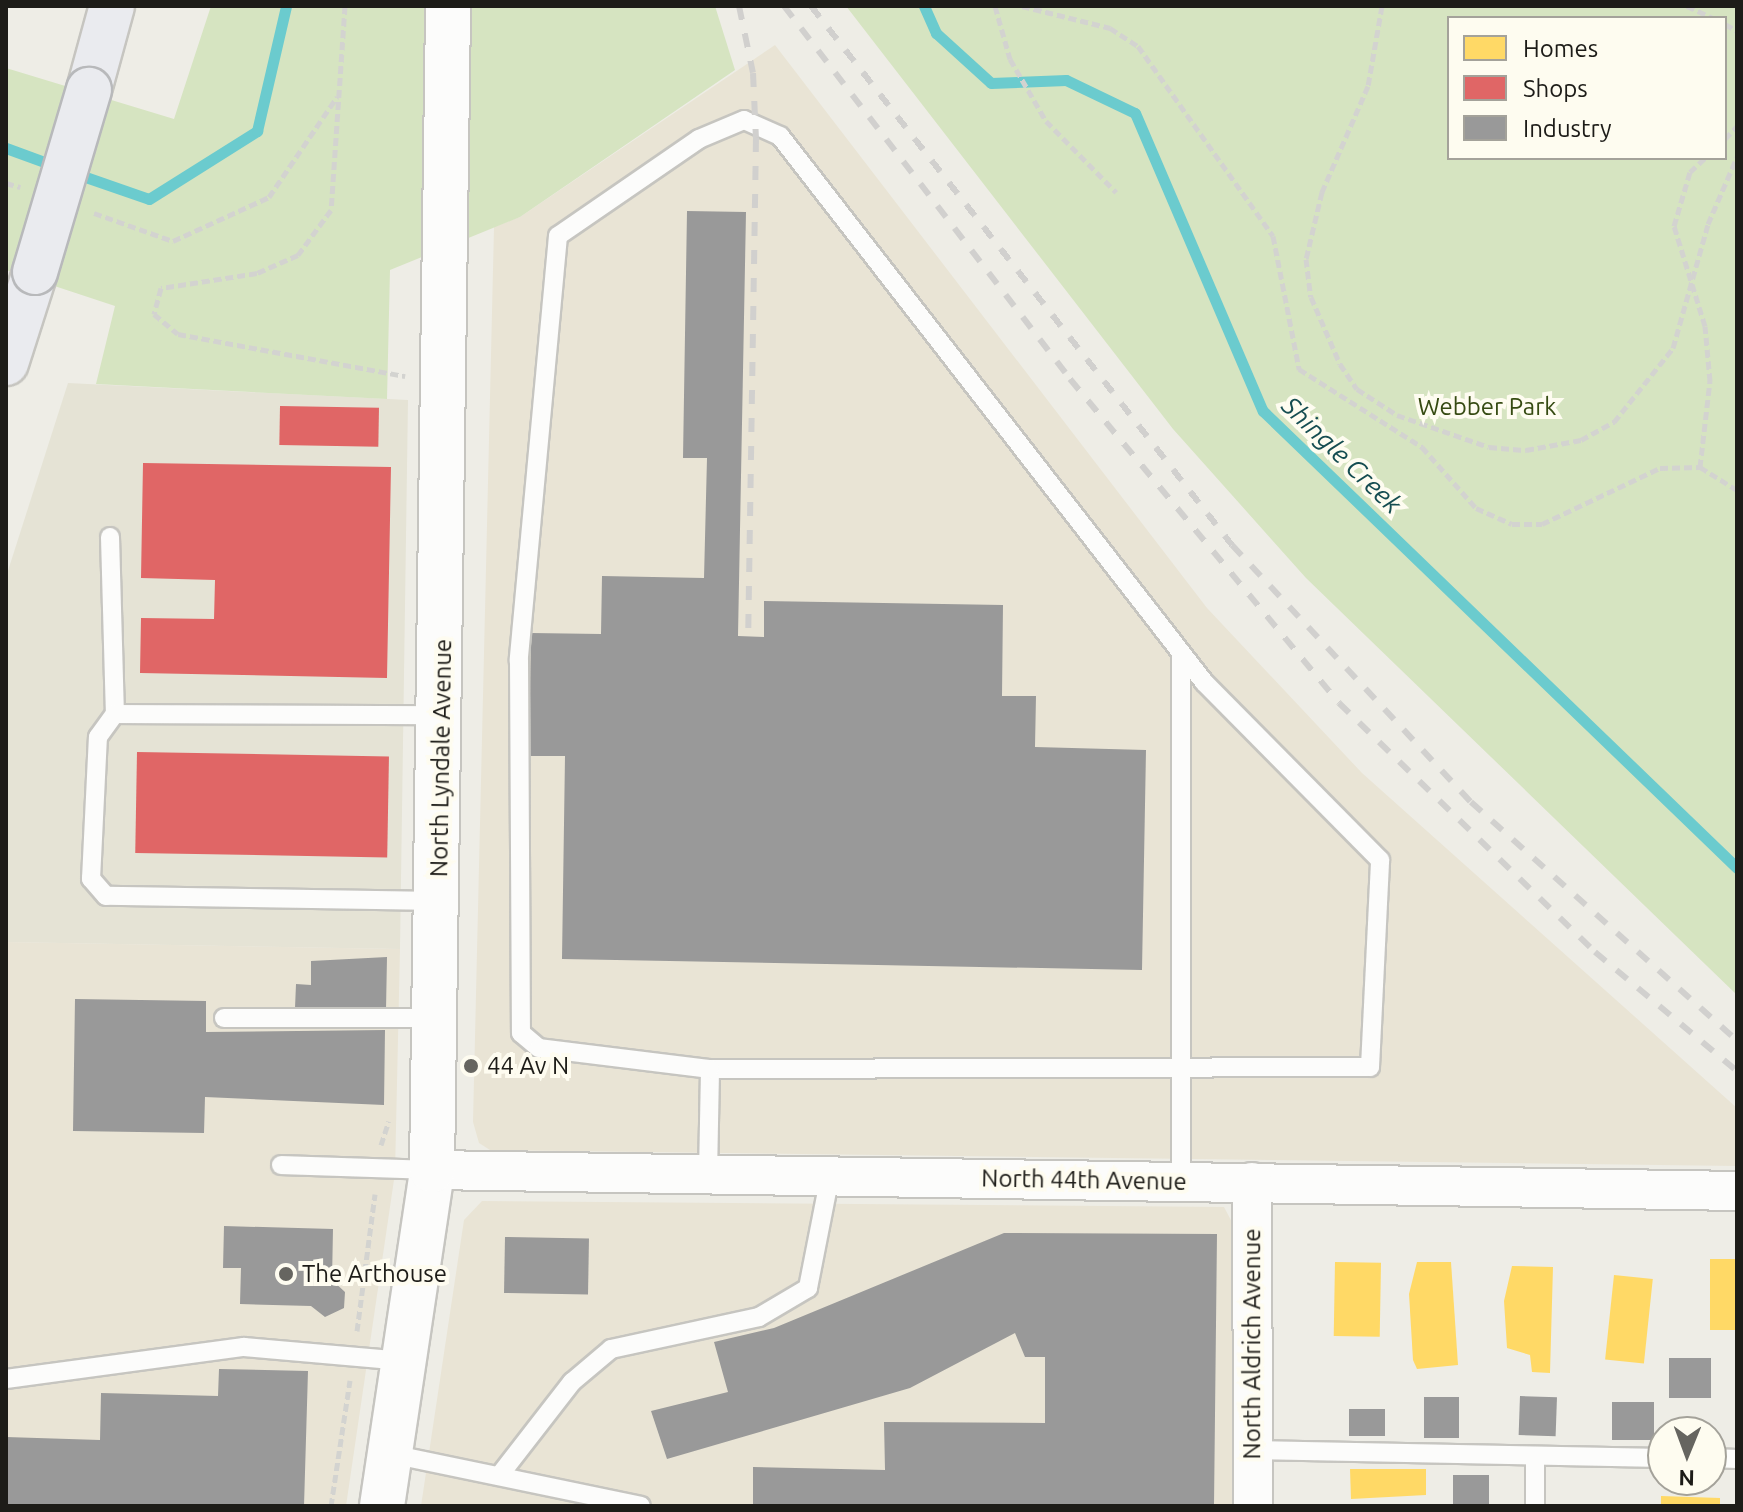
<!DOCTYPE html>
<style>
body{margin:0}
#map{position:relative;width:1743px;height:1512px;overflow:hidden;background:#eeede6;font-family:Ubuntu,sans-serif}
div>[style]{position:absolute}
.built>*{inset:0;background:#e5e3d5}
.industrial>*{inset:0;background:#e9e4d5}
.green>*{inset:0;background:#d6e4c1}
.homes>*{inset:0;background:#ffd966;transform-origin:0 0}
.shops>*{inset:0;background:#e06666;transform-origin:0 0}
.industry>*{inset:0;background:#999;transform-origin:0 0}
.stream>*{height:11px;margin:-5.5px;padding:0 5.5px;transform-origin:5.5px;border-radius:5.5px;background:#6bcbce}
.path>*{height:5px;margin-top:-2.5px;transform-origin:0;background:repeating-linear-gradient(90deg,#d3d3d0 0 8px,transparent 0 12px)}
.roads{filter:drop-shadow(2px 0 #c6c5c0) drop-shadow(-2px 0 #c6c5c0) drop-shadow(0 2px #c6c5c0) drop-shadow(0 -2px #c6c5c0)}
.service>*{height:18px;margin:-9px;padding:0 9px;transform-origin:9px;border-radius:9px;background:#fcfcfb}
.minor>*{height:38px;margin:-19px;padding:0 19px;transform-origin:19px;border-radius:19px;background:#fcfcfb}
.tertiary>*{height:44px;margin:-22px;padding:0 22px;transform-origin:22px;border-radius:22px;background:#fcfcfb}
.motorway>*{height:44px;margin:-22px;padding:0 22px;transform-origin:22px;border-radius:22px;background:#eaebef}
.rail>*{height:6px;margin-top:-3px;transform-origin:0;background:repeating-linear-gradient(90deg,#d1d0ce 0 14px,transparent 0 28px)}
.bridges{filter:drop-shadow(2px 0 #b8b9bb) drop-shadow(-2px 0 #b8b9bb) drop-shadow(0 2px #b8b9bb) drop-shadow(0 -2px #b8b9bb)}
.motorway-bridge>*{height:44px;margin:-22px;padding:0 22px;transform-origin:22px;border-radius:22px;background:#eaebef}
.dots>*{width:22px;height:22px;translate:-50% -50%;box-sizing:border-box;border:4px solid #fefcf0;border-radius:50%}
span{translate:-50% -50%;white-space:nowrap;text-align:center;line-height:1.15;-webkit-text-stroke:8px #fefcf0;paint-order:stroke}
.park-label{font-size:24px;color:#364b12}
.street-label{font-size:24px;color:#1d1c18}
.poi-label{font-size:24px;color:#1d1c18}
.left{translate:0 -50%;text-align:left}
.water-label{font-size:26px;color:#154d51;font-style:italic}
.frame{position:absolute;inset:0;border:8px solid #1d1c18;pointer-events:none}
.legend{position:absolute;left:1447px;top:16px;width:280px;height:144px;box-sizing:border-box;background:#fefcf0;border:2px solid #a4a29a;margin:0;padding:10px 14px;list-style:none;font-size:24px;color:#1d1c18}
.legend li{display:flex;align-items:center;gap:16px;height:40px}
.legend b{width:40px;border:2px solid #a4a29a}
.north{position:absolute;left:1647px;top:1416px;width:80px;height:80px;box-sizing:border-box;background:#fefcf0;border:2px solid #a4a29a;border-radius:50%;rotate:181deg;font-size:22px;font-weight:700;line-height:32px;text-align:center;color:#1d1c18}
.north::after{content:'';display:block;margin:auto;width:28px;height:36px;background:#666560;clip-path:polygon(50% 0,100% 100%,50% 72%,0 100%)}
</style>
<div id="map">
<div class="built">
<i style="clip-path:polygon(68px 383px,408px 400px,400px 949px,6px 942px,6px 577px)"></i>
</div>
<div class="industrial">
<i style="clip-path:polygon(775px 45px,1207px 608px,1362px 773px,1737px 1108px,1737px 1166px,490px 1150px,479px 1143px,473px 1122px,494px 227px,520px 217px)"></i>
<i style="clip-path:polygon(6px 942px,400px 949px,395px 1173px,346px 1506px,6px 1506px)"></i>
<i style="clip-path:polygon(482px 1201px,1224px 1207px,1234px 1226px,1236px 1506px,421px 1506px,464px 1220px)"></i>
</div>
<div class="green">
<i style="clip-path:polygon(211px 6px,715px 6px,735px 70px,520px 217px,390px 270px,387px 399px,96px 384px,115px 306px,6px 270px,6px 68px,174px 119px)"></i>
<i style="clip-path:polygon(evenodd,846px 6px,1737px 6px,1737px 995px,1306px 578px,1173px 429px,846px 6px,1449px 18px,1725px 18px,1725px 158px,1449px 158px,1449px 18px)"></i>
</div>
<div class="homes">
<i style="left:1710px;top:1259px;width:27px;height:71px"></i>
<i style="left:1335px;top:1262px;width:46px;height:74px;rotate:1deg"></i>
<i style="clip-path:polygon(1417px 1262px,1451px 1262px,1458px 1365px,1417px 1369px,1413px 1360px,1409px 1294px)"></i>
<i style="clip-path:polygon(1512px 1266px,1553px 1267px,1550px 1373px,1532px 1372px,1530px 1355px,1507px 1348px,1504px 1301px)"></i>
<i style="left:1614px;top:1275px;width:39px;height:85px;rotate:6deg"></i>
<i style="clip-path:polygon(1350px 1469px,1426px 1469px,1426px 1495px,1351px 1499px)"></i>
<i style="clip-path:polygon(1661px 1496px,1720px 1498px,1720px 1506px,1661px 1506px)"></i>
</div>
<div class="shops">
<i style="left:280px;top:406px;width:99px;height:39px;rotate:1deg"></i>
<i style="clip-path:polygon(143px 463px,391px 467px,387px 678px,140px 673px,141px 618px,214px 619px,215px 580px,141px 578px)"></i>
<i style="left:137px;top:752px;width:252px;height:101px;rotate:1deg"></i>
</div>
<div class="industry">
<i style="clip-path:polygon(687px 211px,746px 212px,738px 636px,764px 637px,764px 601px,1003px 605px,1002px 696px,1036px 696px,1035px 747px,1146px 750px,1142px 970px,562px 959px,565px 756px,529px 756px,531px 633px,601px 634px,602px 576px,704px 578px,707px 458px,683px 458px)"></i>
<i style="clip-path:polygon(387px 957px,386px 1010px,295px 1008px,296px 984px,311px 985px,311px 961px)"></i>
<i style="clip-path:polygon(75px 999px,206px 1001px,206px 1032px,385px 1030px,384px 1105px,205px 1097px,204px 1133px,73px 1131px)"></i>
<i style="clip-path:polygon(224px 1226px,333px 1229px,332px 1280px,345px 1292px,344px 1308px,325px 1317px,311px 1306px,240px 1304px,241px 1268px,223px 1268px)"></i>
<i style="clip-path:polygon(1004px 1233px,1217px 1234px,1214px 1506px,753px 1506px,753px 1467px,885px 1470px,884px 1422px,1045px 1423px,1045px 1357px,1025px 1357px,1015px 1333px,910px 1388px,667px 1459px,651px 1411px,728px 1392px,714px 1342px,774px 1328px)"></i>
<i style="left:505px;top:1237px;width:84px;height:56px;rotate:1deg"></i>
<i style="left:1669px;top:1358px;width:42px;height:40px"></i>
<i style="clip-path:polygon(219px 1369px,308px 1371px,304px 1506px,6px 1506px,6px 1437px,100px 1440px,101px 1393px,218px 1396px)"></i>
<i style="left:1520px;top:1396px;width:37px;height:39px;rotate:2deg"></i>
<i style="left:1424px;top:1397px;width:35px;height:41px"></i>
<i style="left:1612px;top:1402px;width:42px;height:38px"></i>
<i style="left:1349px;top:1409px;width:36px;height:27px"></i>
<i style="left:1489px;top:1475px;width:31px;height:36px;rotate:90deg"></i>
</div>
<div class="stream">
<i style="left:924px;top:6px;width:30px;rotate:66deg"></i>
<i style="left:936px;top:33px;width:74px;rotate:42.3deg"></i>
<i style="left:991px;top:83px;width:75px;rotate:-2.3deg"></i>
<i style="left:1066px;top:80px;width:76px;rotate:25.6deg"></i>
<i style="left:1135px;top:113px;width:324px;rotate:66.8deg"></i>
<i style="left:1263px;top:411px;width:658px;rotate:43.95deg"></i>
<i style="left:6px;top:148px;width:55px;rotate:20.1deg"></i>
<i style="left:74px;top:173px;width:79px;rotate:19.1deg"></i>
<i style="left:149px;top:199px;width:128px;rotate:-32.2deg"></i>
<i style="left:257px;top:131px;width:128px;rotate:-76.9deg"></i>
</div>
<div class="path">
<i style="left:345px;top:6px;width:204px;rotate:93.9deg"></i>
<i style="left:331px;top:210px;width:56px;rotate:126.3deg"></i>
<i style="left:298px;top:255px;width:45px;rotate:156.3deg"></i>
<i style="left:257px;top:273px;width:97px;rotate:171.1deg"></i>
<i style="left:161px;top:288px;width:27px;rotate:105deg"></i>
<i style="left:154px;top:314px;width:31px;rotate:40deg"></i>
<i style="left:178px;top:334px;width:231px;rotate:10.5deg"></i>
<i style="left:995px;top:6px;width:55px;rotate:74.2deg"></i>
<i style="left:1010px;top:59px;width:72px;rotate:59.9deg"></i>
<i style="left:1046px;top:121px;width:100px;rotate:45.4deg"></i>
<i style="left:1022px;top:6px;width:91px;rotate:14deg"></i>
<i style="left:1110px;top:28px;width:33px;rotate:33deg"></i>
<i style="left:1138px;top:46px;width:233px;rotate:54.6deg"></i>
<i style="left:1273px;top:236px;width:136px;rotate:78.9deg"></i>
<i style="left:1299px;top:369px;width:146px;rotate:32.4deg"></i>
<i style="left:1422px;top:447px;width:81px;rotate:48.5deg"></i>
<i style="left:1476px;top:508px;width:39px;rotate:24deg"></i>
<i style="left:1512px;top:524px;width:30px"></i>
<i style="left:1542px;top:524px;width:131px;rotate:-25.4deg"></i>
<i style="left:1660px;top:468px;width:40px;rotate:-1.4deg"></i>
<i style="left:1700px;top:467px;width:44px;rotate:31.9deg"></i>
<i style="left:1382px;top:6px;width:81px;rotate:99.9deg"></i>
<i style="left:1368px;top:86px;width:116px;rotate:113.5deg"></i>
<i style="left:1322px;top:192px;width:69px;rotate:103.4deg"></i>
<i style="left:1306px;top:259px;width:38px;rotate:83deg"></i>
<i style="left:1311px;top:297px;width:73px;rotate:66.6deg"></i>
<i style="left:1340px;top:364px;width:30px;rotate:56deg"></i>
<i style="left:1357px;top:389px;width:48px;rotate:33deg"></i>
<i style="left:1397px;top:415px;width:97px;rotate:19.2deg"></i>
<i style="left:1489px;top:447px;width:37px;rotate:5deg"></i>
<i style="left:1526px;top:450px;width:56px;rotate:-10.3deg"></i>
<i style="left:1581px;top:440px;width:38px;rotate:-29deg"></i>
<i style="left:1614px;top:422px;width:95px;rotate:-51.4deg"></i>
<i style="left:1673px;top:348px;width:129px;rotate:-74.2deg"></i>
<i style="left:1708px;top:224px;width:73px;rotate:-66.6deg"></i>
<i style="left:1687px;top:6px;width:29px;rotate:25deg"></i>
<i style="left:1725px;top:24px;width:14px;rotate:30deg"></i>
<i style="left:1725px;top:139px;width:18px;rotate:-47deg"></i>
<i style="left:6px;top:183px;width:15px;rotate:16deg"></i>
<i style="left:94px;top:213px;width:84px;rotate:19.5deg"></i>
<i style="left:173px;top:241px;width:106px;rotate:-24.6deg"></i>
<i style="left:269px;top:197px;width:121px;rotate:-55.8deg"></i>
<i style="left:1700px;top:467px;width:87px;rotate:-83.4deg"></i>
<i style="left:1710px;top:381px;width:55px;rotate:-95.2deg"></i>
<i style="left:1705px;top:326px;width:105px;rotate:-107.2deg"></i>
<i style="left:1674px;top:226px;width:56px;rotate:-73.5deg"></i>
<i style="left:1690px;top:172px;width:21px;rotate:-43deg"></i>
<i style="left:381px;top:1145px;width:25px;rotate:-72deg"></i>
<i style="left:357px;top:1331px;width:138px;rotate:-82.5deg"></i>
<i style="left:331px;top:1506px;width:127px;rotate:-81.4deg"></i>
</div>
<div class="roads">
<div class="service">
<i style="left:110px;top:537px;width:177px;rotate:88.4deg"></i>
<i style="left:1181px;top:653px;width:528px;rotate:90deg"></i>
<i style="left:439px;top:901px;width:333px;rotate:-179.1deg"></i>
<i style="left:106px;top:896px;width:23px;rotate:-131deg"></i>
<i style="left:91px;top:879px;width:142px;rotate:-87.2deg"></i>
<i style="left:98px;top:737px;width:29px;rotate:-54deg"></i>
<i style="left:115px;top:714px;width:324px;rotate:0.2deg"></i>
<i style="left:224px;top:1018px;width:211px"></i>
<i style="left:281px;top:1165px;width:151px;rotate:1.9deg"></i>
<i style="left:708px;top:1175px;width:106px;rotate:-88.9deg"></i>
<i style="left:710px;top:1069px;width:660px;rotate:-0.17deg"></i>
<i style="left:1370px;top:1067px;width:207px;rotate:-87.2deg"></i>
<i style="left:1380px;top:860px;width:250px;rotate:-134.7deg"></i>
<i style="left:1204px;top:682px;width:691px;rotate:-127.83deg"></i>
<i style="left:780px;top:136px;width:39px;rotate:-156deg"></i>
<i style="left:744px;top:120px;width:49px;rotate:157.1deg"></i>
<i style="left:699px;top:139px;width:171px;rotate:145.5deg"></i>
<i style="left:558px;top:236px;width:426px;rotate:95.3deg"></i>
<i style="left:519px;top:660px;width:373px;rotate:89.7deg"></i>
<i style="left:521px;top:1033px;width:23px;rotate:40deg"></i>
<i style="left:539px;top:1048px;width:172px;rotate:7deg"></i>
<i style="left:6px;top:1379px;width:240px;rotate:-7.7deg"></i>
<i style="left:244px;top:1347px;width:160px;rotate:5deg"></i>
<i style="left:1252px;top:1450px;width:411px;rotate:1.1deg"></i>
<i style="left:391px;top:1454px;width:255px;rotate:11.7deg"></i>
<i style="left:1711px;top:1458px;width:26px;rotate:2deg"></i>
<i style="left:499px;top:1476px;width:119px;rotate:-52.2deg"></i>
<i style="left:572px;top:1382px;width:51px;rotate:-40.2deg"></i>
<i style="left:611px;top:1349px;width:151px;rotate:-12.2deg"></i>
<i style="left:759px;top:1317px;width:57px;rotate:-30.6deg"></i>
<i style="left:808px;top:1288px;width:114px;rotate:-78.9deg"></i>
<i style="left:1535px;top:1506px;width:50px;rotate:-90deg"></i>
</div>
<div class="minor">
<i style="left:432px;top:1170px;width:1305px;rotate:0.92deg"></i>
<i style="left:1252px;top:1182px;width:324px;rotate:89.8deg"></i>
</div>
<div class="tertiary">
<i style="left:382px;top:1506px;width:340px;rotate:-81.5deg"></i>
<i style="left:432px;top:1170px;width:1164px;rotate:-89.21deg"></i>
</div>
<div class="motorway">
<i style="left:89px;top:90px;width:87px;rotate:-74.7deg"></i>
<i style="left:6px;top:363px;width:96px;rotate:-72.3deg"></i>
</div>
</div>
<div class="rail">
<i style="left:739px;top:6px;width:68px;rotate:78.2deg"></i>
<i style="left:753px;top:73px;width:65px;rotate:87.4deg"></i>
<i style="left:756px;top:138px;width:490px;rotate:90.9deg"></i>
<i style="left:784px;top:6px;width:470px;rotate:52.5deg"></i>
<i style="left:1070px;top:379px;width:421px;rotate:50.3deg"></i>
<i style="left:1339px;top:703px;width:357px;rotate:44.2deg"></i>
<i style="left:1595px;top:952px;width:185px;rotate:40deg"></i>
<i style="left:811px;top:6px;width:684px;rotate:52.01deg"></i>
<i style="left:1232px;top:545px;width:351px;rotate:47.1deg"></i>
<i style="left:1471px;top:802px;width:358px;rotate:41.9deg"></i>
</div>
<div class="bridges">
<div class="motorway-bridge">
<i style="left:35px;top:272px;width:190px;rotate:-73.5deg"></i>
</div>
</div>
<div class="dots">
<i style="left:471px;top:1066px;background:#666560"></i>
<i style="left:286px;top:1274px;background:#666560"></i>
</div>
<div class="park-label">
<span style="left:1487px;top:407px">Webber Park</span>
</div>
<div class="street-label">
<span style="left:441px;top:758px;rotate:-89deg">North Lyndale Avenue</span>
<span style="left:1084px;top:1180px;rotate:1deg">North 44th Avenue</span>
<span style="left:1252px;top:1344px;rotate:-90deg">North Aldrich Avenue</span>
</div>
<div class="poi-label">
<span class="left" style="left:487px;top:1066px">44 Av N</span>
<span class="left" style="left:302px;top:1274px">The Arthouse</span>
</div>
<div class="water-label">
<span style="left:1342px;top:455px;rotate:44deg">Shingle Creek</span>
</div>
<div class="frame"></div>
<ul class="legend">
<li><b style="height:22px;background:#ffd966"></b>Homes</li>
<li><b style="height:22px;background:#e06666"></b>Shops</li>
<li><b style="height:22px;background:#999"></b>Industry</li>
</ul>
<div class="north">N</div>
</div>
